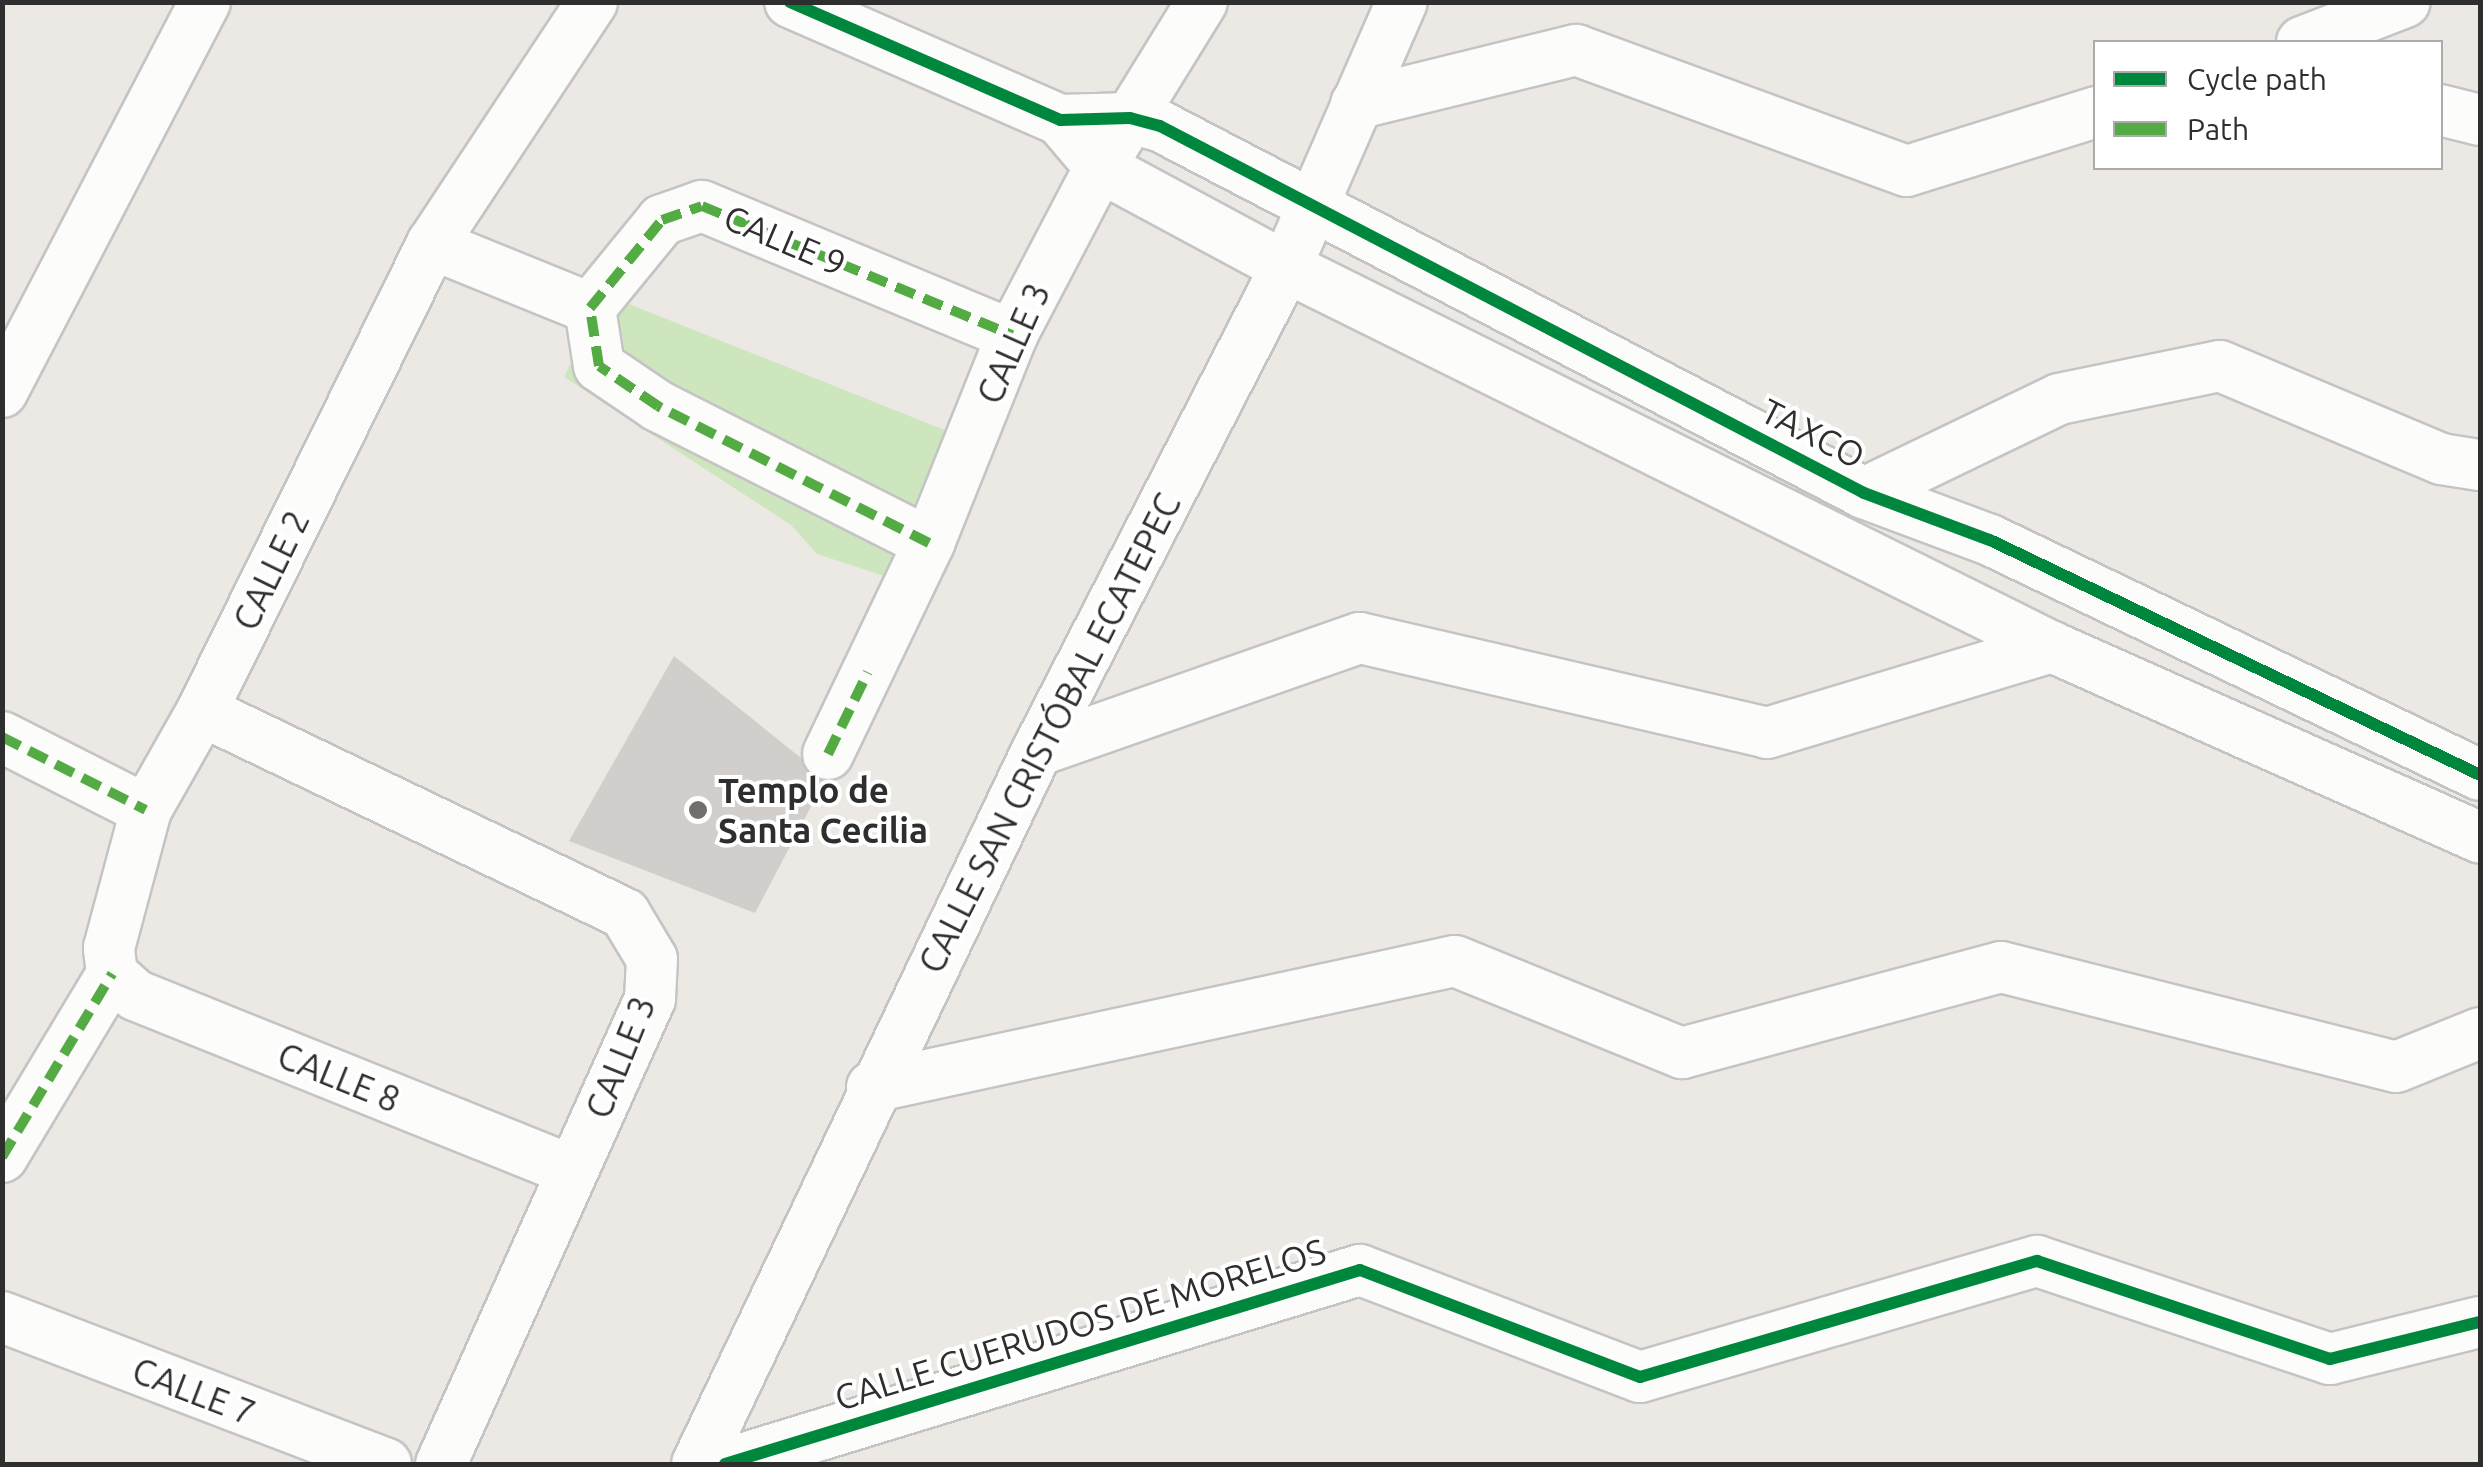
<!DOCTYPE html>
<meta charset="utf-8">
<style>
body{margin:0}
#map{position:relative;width:2483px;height:1467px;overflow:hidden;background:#ece8e4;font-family:Ubuntu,sans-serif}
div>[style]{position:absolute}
.green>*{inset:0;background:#cee6be}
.building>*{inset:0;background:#d1cecb}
.roads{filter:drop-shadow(2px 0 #c5c4c5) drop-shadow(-2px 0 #c5c4c5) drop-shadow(0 2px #c5c4c5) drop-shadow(0 -2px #c5c4c5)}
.minor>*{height:50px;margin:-25px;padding:0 25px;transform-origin:25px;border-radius:25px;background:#fcfcfb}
.quiet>*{height:10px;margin-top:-5px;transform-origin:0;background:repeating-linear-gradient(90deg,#54ab44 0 20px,transparent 0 30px)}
.cycleway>*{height:12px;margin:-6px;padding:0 6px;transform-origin:6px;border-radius:6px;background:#00873e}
.dots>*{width:28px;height:28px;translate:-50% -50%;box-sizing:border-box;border:5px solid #fff;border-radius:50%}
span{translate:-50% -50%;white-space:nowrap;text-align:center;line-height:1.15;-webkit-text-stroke:8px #fff;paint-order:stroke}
.street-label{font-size:35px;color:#2e2e2e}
.poi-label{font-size:35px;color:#2e2e2e;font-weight:700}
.left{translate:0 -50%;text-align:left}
.frame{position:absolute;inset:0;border:5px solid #2e2e2e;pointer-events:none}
.legend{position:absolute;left:2093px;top:40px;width:350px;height:130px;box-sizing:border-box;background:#fff;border:2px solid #ababab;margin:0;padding:12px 18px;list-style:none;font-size:30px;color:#2e2e2e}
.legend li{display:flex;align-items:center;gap:20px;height:50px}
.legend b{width:50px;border:2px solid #ababab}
</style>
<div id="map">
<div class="green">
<i style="clip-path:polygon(604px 294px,947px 431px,884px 576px,817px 554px,791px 525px,564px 377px)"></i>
</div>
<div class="building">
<i style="clip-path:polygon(674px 656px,826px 778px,755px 913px,569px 841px)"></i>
</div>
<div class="roads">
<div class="minor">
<i style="left:790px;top:2px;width:295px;rotate:23.6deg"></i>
<i style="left:1060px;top:120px;width:70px;rotate:-1.6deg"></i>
<i style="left:1130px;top:118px;width:31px;rotate:15deg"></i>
<i style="left:1160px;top:126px;width:794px;rotate:27.53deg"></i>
<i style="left:1864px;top:493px;width:134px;rotate:20.5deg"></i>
<i style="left:1990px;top:540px;width:543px;rotate:25.62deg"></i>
<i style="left:2302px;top:42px;width:110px;rotate:-21.2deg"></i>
<i style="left:1356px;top:104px;width:227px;rotate:-13.8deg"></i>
<i style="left:1576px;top:50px;width:352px;rotate:20.1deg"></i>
<i style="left:1907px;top:171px;width:198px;rotate:-17.3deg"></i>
<i style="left:2440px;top:110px;width:41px;rotate:14deg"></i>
<i style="left:1060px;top:120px;width:62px;rotate:49.6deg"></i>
<i style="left:1100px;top:167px;width:211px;rotate:28.3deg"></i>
<i style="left:1286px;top:267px;width:855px;rotate:26.39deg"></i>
<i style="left:2052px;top:647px;width:469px;rotate:24deg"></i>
<i style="left:432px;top:244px;width:170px;rotate:22.1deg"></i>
<i style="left:2px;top:392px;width:440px;rotate:-62.5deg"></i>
<i style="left:1864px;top:493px;width:216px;rotate:-25.7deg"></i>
<i style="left:2059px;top:399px;width:164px;rotate:-11.6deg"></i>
<i style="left:2220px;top:366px;width:240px;rotate:22.8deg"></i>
<i style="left:2441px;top:459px;width:39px;rotate:9deg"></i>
<i style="left:929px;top:543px;width:304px;rotate:-153.2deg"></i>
<i style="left:658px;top:406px;width:71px;rotate:-145.9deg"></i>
<i style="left:599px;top:366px;width:59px;rotate:-98.8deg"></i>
<i style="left:590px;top:308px;width:114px;rotate:-50.7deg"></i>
<i style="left:662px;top:220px;width:42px;rotate:-19.3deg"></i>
<i style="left:702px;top:206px;width:336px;rotate:22.6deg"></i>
<i style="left:202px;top:711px;width:469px;rotate:25.6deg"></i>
<i style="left:625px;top:914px;width:52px;rotate:59deg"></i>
<i style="left:652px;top:959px;width:40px;rotate:92.9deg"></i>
<i style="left:650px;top:999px;width:510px;rotate:114.2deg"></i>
<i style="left:2px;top:737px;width:161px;rotate:26.9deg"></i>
<i style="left:1037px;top:751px;width:342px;rotate:-19.3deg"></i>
<i style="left:1360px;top:638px;width:418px;rotate:13.1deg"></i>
<i style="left:1767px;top:733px;width:298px;rotate:-16.8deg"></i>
<i style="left:828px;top:754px;width:234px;rotate:-64.4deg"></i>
<i style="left:929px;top:543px;width:224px;rotate:-68.2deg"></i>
<i style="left:1012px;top:335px;width:190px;rotate:-62.4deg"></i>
<i style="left:1100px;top:167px;width:194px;rotate:-58.3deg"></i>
<i style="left:112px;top:974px;width:31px;rotate:42deg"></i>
<i style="left:135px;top:995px;width:471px;rotate:21.9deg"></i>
<i style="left:872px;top:1087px;width:596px;rotate:-12.2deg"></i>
<i style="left:1455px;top:961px;width:245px;rotate:22.1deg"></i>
<i style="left:1682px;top:1053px;width:330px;rotate:-15.1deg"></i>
<i style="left:2001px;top:967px;width:407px;rotate:14.2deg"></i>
<i style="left:2396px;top:1067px;width:91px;rotate:-22deg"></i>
<i style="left:2px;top:1157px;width:214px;rotate:-59deg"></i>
<i style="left:112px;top:974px;width:26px;rotate:-97deg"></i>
<i style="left:109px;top:948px;width:143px;rotate:-75deg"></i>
<i style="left:146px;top:810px;width:114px;rotate:-60.5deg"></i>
<i style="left:202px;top:711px;width:521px;rotate:-63.78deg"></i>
<i style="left:432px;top:244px;width:290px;rotate:-56.5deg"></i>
<i style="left:2px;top:1317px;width:411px;rotate:20.9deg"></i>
<i style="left:697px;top:1464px;width:790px;rotate:-64.51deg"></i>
<i style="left:1037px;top:751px;width:544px;rotate:-62.78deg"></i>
<i style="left:1286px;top:267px;width:289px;rotate:-66.4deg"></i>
<i style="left:725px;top:1464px;width:664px;rotate:-16.99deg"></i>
<i style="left:1360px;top:1270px;width:300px;rotate:20.9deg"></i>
<i style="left:1640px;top:1377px;width:414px;rotate:-16.3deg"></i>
<i style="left:2037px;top:1261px;width:309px;rotate:18.5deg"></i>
<i style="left:2330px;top:1359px;width:154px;rotate:-13.9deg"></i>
</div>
</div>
<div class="quiet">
<i style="left:929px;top:543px;width:304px;rotate:-153.2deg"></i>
<i style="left:658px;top:406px;width:71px;rotate:-145.9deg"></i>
<i style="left:599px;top:366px;width:59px;rotate:-98.8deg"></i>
<i style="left:590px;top:308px;width:114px;rotate:-50.7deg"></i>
<i style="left:662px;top:220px;width:42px;rotate:-19.3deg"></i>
<i style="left:702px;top:206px;width:336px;rotate:22.6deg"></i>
<i style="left:2px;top:737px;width:161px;rotate:26.9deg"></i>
<i style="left:828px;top:754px;width:91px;rotate:-64deg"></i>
<i style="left:2px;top:1157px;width:214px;rotate:-59deg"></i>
</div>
<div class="cycleway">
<i style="left:790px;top:2px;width:295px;rotate:23.6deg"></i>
<i style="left:1060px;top:120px;width:70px;rotate:-1.6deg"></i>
<i style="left:1130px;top:118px;width:31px;rotate:15deg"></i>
<i style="left:1160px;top:126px;width:794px;rotate:27.53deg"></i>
<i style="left:1864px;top:493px;width:134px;rotate:20.5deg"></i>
<i style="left:1990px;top:540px;width:543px;rotate:25.62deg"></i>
<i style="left:725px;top:1464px;width:664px;rotate:-16.99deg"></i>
<i style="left:1360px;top:1270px;width:300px;rotate:20.9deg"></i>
<i style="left:1640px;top:1377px;width:414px;rotate:-16.3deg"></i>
<i style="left:2037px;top:1261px;width:309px;rotate:18.5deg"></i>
<i style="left:2330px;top:1359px;width:154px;rotate:-13.9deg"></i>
</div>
<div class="dots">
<i style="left:698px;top:810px;background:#706f6e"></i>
</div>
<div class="street-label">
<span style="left:785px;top:240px;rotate:23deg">CALLE 9</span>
<span style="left:1013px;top:343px;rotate:-66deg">CALLE 3</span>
<span style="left:1813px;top:433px;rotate:27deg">TAXCO</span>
<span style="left:271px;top:570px;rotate:-64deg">CALLE 2</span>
<span style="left:1049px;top:733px;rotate:-63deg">CALLE SAN CRISTÓBAL ECATEPEC</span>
<span style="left:620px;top:1057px;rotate:-68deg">CALLE 3</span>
<span style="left:339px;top:1077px;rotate:22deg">CALLE 8</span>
<span style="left:1080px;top:1324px;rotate:-17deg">CALLE CUERUDOS DE MORELOS</span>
<span style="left:194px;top:1391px;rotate:21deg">CALLE 7</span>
</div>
<div class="poi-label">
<span class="left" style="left:718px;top:810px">Templo de<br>Santa Cecilia</span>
</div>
<div class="frame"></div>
<ul class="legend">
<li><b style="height:12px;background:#00873e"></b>Cycle path</li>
<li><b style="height:12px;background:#54ab44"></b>Path</li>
</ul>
</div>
